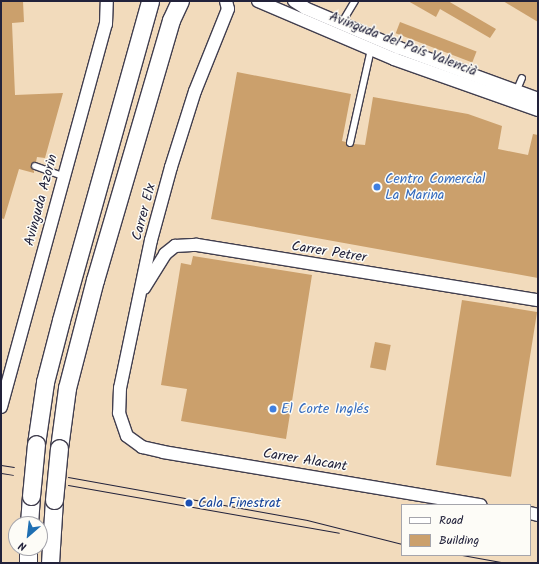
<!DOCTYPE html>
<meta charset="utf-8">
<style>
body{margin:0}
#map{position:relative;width:539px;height:564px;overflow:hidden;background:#f2dbbc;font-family:Kalam,sans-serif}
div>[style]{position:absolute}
.building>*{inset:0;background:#cba06c;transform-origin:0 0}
.roads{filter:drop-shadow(1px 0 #413e4e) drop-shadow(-1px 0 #413e4e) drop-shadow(0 1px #413e4e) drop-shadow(0 -1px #413e4e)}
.service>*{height:6px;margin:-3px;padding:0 3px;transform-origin:3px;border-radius:3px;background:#fff}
.minor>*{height:12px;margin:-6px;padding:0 6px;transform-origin:6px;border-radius:6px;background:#fff}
.secondary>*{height:17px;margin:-8.5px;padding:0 8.5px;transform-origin:8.5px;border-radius:8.5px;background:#fff}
.tram>*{height:1px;margin:-0.5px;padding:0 0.5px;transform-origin:0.5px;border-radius:0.5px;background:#22223b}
.bridges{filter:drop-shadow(1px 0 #413e4e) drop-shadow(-1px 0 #413e4e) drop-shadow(0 1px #413e4e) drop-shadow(0 -1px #413e4e)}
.secondary-bridge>*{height:17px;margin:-8.5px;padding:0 8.5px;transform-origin:8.5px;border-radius:8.5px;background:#fff}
.dots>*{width:11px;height:11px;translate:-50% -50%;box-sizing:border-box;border:2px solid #fdfcf7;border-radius:50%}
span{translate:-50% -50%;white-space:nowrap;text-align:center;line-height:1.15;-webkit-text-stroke:3px #fdfcf7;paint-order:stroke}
.street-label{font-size:14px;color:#22223b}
.shop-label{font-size:14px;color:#366cbe}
.left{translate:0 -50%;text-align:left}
.transit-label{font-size:14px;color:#164399}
.frame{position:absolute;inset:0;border:2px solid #22223b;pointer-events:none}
.legend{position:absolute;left:401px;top:504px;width:130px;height:52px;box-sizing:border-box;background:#fdfcf7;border:1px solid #a5a5ac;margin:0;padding:5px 7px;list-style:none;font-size:12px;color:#22223b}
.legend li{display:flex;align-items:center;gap:8px;height:20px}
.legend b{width:20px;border:1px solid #a5a5ac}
.north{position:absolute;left:8px;top:516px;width:40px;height:40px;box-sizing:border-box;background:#fdfcf7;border:1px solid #a5a5ac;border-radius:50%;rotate:208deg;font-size:11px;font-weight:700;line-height:16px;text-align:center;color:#22223b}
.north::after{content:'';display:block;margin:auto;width:14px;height:18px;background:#1f6fb2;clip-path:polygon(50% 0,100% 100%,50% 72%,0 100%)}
</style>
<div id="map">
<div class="building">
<i style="clip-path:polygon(1px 1px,23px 1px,24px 22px,12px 23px,15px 95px,63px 93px,45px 158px,37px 157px,36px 162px,32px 163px,31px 167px,34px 171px,34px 173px,19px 169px,4px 219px,1px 218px)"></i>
<i style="clip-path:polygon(408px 1px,448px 1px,496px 29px,490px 38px,440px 9px,436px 17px)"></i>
<i style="clip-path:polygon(503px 1px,538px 1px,538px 22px)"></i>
<i style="left:400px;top:22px;width:82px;height:12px;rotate:21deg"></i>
<i style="clip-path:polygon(237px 72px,351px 94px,342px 141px,346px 142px,347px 146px,349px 147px,354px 144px,365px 145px,373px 97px,468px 114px,502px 126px,498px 149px,528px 155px,533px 134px,538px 135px,538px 278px,211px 219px)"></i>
<i style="clip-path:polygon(193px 256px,312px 275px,286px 439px,181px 421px,187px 389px,161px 385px,181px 263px,191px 265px)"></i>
<i style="left:462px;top:300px;width:76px;height:167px;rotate:9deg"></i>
<i style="left:375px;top:342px;width:16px;height:26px;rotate:11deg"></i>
</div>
<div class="roads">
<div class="service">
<i style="left:341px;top:24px;width:27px;rotate:-59deg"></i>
<i style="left:516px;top:92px;width:15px;rotate:-67deg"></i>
<i style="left:350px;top:143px;width:96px;rotate:-77.4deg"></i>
<i style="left:35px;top:166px;width:30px;rotate:20deg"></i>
</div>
<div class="minor">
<i style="left:226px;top:1px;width:8px;rotate:76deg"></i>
<i style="left:228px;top:9px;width:88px;rotate:111.9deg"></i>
<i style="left:195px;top:91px;width:80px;rotate:107.5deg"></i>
<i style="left:171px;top:167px;width:76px;rotate:105.3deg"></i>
<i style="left:151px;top:240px;width:151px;rotate:101.8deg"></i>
<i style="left:120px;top:388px;width:25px;rotate:92deg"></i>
<i style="left:119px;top:413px;width:24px;rotate:71deg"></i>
<i style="left:127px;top:436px;width:19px;rotate:36deg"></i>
<i style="left:142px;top:447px;width:22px;rotate:13deg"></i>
<i style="left:163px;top:452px;width:322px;rotate:9.5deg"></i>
<i style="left:258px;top:1px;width:148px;rotate:23.1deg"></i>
<i style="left:394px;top:59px;width:153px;rotate:19.5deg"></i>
<i style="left:294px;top:1px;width:13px;rotate:32deg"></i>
<i style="left:305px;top:8px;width:102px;rotate:23.1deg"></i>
<i style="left:399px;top:48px;width:148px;rotate:20.1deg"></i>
<i style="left:144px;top:288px;width:40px;rotate:-58deg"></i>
<i style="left:165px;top:254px;width:13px;rotate:-39deg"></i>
<i style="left:175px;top:246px;width:22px;rotate:-3deg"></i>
<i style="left:197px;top:245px;width:345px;rotate:9.2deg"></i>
<i style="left:1px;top:407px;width:397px;rotate:-74.7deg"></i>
<i style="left:106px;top:24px;width:23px;rotate:-88deg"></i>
<i style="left:530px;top:513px;width:8px;rotate:14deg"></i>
</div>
<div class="secondary">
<i style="left:36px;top:444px;width:63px;rotate:-81.7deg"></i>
<i style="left:45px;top:382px;width:64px;rotate:-75.5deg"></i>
<i style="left:61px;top:320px;width:331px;rotate:-74.4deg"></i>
<i style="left:59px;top:448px;width:61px;rotate:-82.4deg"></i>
<i style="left:67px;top:388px;width:112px;rotate:-75.5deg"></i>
<i style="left:95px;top:280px;width:271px;rotate:-73.7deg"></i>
<i style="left:171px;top:20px;width:21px;rotate:-65deg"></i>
<i style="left:29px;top:524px;width:28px;rotate:-86deg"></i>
<i style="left:28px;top:563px;width:15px;rotate:-90deg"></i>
<i style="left:50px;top:563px;width:63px;rotate:-86.4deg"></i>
</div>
</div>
<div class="tram">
<i style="left:1px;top:465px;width:13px;rotate:9deg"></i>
<i style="left:1px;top:473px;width:12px;rotate:9deg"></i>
<i style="left:68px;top:477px;width:243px;rotate:10.2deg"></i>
<i style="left:307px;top:520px;width:98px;rotate:14.2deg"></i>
<i style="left:68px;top:485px;width:275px;rotate:10deg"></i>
<i style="left:462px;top:555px;width:45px;rotate:10.3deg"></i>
</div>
<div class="bridges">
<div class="secondary-bridge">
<i style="left:31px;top:496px;width:52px;rotate:-84.5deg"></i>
<i style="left:54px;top:500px;width:52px;rotate:-84.5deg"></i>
</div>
</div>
<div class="dots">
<i style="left:377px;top:187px;background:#3f7fe0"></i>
<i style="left:273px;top:409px;background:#3f7fe0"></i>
<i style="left:189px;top:503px;background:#1a4fb4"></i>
</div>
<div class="street-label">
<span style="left:403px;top:44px;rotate:21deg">Avinguda del País Valencià</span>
<span style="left:41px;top:200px;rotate:-75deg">Avinguda Azorin</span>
<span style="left:144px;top:212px;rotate:-75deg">Carrer Elx</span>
<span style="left:329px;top:252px;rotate:9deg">Carrer Petrer</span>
<span style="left:305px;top:460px;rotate:9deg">Carrer Alacant</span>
</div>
<div class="shop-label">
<span class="left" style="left:385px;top:187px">Centro Comercial<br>La Marina</span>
<span class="left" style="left:281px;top:409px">El Corte Inglés</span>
</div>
<div class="transit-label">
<span class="left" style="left:198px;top:503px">Cala Finestrat</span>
</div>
<div class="frame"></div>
<ul class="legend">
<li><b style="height:5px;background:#fff"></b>Road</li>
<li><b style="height:11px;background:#cba06c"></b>Building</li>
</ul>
<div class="north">N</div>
</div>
